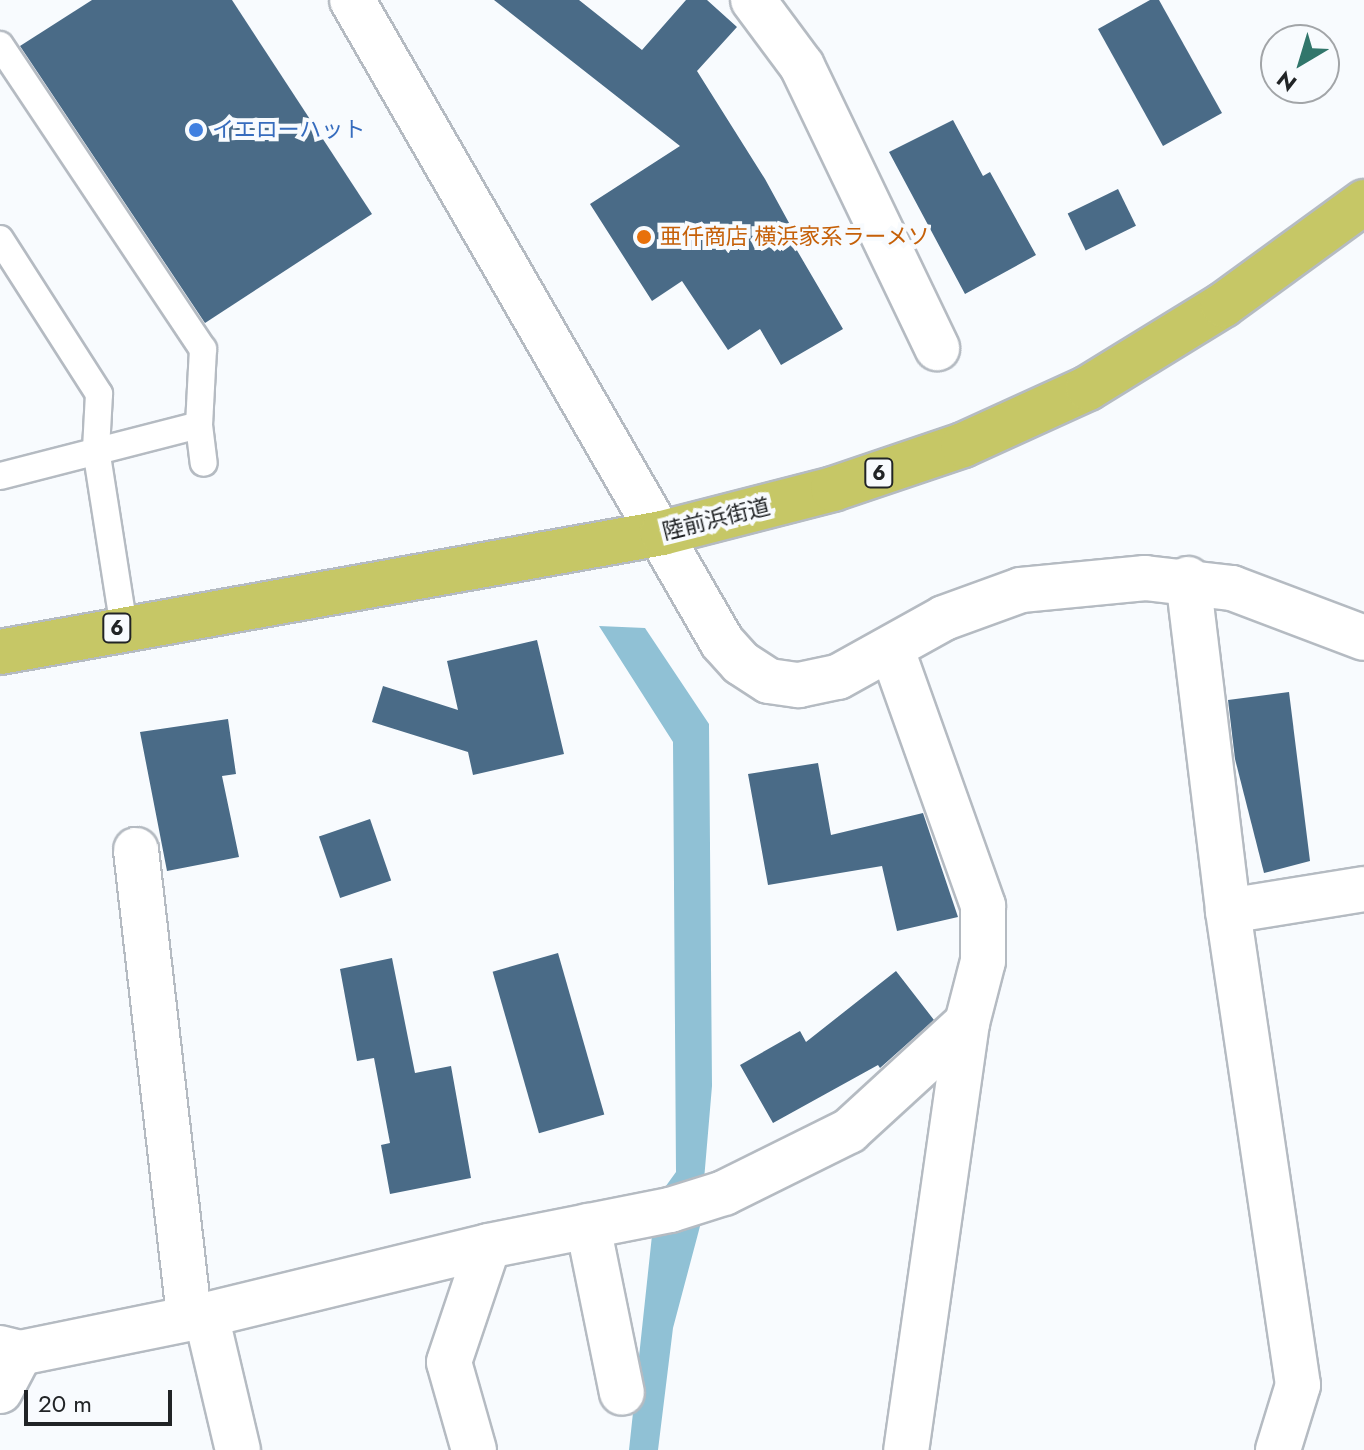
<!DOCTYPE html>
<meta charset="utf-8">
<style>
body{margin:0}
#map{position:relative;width:1364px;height:1450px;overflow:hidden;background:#f8fbfe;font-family:Jost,"Noto Sans JP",sans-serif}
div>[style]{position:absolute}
.water>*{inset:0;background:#90c1d5}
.building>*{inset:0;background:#4a6b87;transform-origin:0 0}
.roads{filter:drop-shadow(2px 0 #b5bbc2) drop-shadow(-2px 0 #b5bbc2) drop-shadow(0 2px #b5bbc2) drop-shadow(0 -2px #b5bbc2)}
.service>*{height:26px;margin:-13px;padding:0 13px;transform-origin:13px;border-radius:13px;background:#fff}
.minor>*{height:44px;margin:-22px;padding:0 22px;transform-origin:22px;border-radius:22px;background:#fff}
.tertiary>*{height:44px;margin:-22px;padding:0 22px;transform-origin:22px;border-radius:22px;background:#fff}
.trunk>*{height:44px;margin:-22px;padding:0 22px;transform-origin:22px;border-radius:22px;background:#c6c766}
.dots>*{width:22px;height:22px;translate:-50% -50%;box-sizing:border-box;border:4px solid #f8fbfe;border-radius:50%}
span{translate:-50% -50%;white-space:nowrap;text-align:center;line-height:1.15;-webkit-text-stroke:8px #f8fbfe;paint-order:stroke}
.shield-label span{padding:2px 6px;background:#f8fbfe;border:2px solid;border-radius:6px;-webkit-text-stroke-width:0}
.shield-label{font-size:20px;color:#212426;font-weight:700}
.shop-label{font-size:22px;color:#366cbe}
.left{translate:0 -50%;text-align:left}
.food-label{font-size:22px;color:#c56008}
.street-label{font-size:22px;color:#212426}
.north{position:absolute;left:1260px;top:24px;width:80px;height:80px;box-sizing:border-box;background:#f8fbfe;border:2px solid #a2a5a8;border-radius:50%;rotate:218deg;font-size:22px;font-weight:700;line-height:32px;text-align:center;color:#212426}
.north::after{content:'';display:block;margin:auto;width:28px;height:36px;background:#31766b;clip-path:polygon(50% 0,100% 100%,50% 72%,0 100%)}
.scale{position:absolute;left:24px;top:1390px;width:148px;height:36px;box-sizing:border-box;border:4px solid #212426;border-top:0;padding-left:10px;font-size:24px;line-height:28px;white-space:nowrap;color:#212426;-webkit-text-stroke:6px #f8fbfe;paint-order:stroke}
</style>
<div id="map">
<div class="water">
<i style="clip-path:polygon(599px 626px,645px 628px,709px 724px,712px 1086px,704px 1180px,663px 1190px,676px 1172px,673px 742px)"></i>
<i style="clip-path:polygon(703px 1215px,673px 1328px,658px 1450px,629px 1450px,653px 1226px)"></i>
</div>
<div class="building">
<i style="clip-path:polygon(92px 0,232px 0,372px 214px,205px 323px,20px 46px)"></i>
<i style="clip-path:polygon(494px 0,579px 0,642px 50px,686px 0,707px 0,737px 27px,697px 71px,765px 179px,794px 232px,788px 235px,843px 329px,781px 365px,760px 329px,728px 350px,682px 281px,652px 301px,590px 204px,680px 146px)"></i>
<i style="clip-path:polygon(1150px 0,1159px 0,1222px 113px,1163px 146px,1098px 29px)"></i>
<i style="clip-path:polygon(953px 120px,983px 176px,990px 172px,1036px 255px,965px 294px,889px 152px)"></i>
<i style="left:1118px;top:189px;width:41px;height:56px;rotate:64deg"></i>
<i style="clip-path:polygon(537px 640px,564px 754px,473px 775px,468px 752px,372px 722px,383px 686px,458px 710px,447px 661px)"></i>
<i style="clip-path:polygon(1289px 692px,1310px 861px,1264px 873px,1235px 759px,1228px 700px)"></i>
<i style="clip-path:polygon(228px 719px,236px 774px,222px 776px,239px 857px,167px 871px,140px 732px)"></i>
<i style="clip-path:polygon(818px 763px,831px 835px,923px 813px,958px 917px,897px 931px,882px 866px,768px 885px,748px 774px)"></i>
<i style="left:370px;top:819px;width:65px;height:54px;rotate:71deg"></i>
<i style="left:558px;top:953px;width:168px;height:68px;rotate:74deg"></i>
<i style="clip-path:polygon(392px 958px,415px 1073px,451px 1066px,471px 1178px,390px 1194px,381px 1145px,390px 1143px,374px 1058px,357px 1061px,340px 969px)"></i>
<i style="clip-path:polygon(896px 971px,934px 1020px,880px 1068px,878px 1065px,773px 1123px,740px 1065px,800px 1031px,806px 1042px)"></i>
</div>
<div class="roads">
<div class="service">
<i style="left:0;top:45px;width:366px;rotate:56.3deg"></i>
<i style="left:203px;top:349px;width:76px;rotate:93deg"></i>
<i style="left:199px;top:425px;width:205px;rotate:165.6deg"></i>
<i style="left:0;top:239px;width:184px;rotate:57.4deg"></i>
<i style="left:99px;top:394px;width:55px;rotate:93.1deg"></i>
<i style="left:96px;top:449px;width:180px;rotate:81.1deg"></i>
<i style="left:199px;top:425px;width:38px;rotate:83deg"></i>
</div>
<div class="minor">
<i style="left:753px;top:0;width:82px;rotate:53.4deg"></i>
<i style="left:802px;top:66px;width:313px;rotate:64.4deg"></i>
<i style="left:1188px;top:579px;width:334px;rotate:83.1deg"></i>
<i style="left:1228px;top:911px;width:479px;rotate:81.6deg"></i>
<i style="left:1298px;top:1385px;width:68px;rotate:107.1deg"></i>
<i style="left:892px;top:650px;width:272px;rotate:70.4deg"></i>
<i style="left:983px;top:906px;width:55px;rotate:90deg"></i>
<i style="left:983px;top:961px;width:64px;rotate:104.5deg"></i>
<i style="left:967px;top:1023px;width:431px;rotate:98.1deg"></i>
<i style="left:136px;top:850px;width:470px;rotate:83.5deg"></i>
<i style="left:1228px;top:911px;width:138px;rotate:-9.2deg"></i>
<i style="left:588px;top:1226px;width:170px;rotate:78.5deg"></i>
<i style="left:206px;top:1315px;width:139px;rotate:76.7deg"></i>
<i style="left:0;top:1348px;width:21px;rotate:14deg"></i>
<i style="left:20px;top:1353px;width:190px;rotate:-11.5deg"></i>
<i style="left:206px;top:1315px;width:290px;rotate:-13.7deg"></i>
<i style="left:488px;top:1246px;width:186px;rotate:-11.2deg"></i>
<i style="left:670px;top:1210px;width:57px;rotate:-17.5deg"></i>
<i style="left:724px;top:1193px;width:140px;rotate:-26.4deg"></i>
<i style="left:849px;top:1131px;width:160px;rotate:-42.5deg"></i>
<i style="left:0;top:1391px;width:43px;rotate:-62.2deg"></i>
<i style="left:474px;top:1450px;width:91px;rotate:-105.9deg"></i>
<i style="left:449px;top:1362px;width:122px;rotate:-71.4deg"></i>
</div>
<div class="tertiary">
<i style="left:352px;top:0;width:741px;rotate:60.04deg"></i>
<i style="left:722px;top:642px;width:28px;rotate:48deg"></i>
<i style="left:741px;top:663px;width:33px;rotate:33deg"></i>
<i style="left:769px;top:681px;width:30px;rotate:8deg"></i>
<i style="left:799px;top:685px;width:40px;rotate:-12deg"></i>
<i style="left:838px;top:677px;width:121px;rotate:-29.1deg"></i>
<i style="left:944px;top:618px;width:82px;rotate:-20deg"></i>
<i style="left:1021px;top:590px;width:125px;rotate:-5.5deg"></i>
<i style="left:1145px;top:578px;width:88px;rotate:6.6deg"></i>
<i style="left:1232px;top:588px;width:141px;rotate:20.7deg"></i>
</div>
<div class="trunk">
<i style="left:0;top:652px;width:673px;rotate:-10.19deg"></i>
<i style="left:662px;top:533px;width:177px;rotate:-14.4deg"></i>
<i style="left:833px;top:489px;width:137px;rotate:-18.7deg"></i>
<i style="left:963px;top:445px;width:137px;rotate:-24.5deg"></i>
<i style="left:1088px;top:388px;width:158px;rotate:-31.6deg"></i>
<i style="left:1223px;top:305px;width:175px;rotate:-36.1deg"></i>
</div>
</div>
<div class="dots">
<i style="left:196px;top:130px;background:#3f7fe0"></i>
<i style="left:644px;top:237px;background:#e8710a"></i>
</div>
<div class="shield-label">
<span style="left:879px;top:473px">6</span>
<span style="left:117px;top:628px">6</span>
</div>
<div class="shop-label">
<span class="left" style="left:212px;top:130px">イエローハット</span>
</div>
<div class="food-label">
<span class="left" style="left:660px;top:237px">亜仟商店 横浜家系ラーメソ</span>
</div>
<div class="street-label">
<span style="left:716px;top:519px;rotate:-14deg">陸前浜街道</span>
</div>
<div class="north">N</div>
<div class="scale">20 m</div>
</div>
